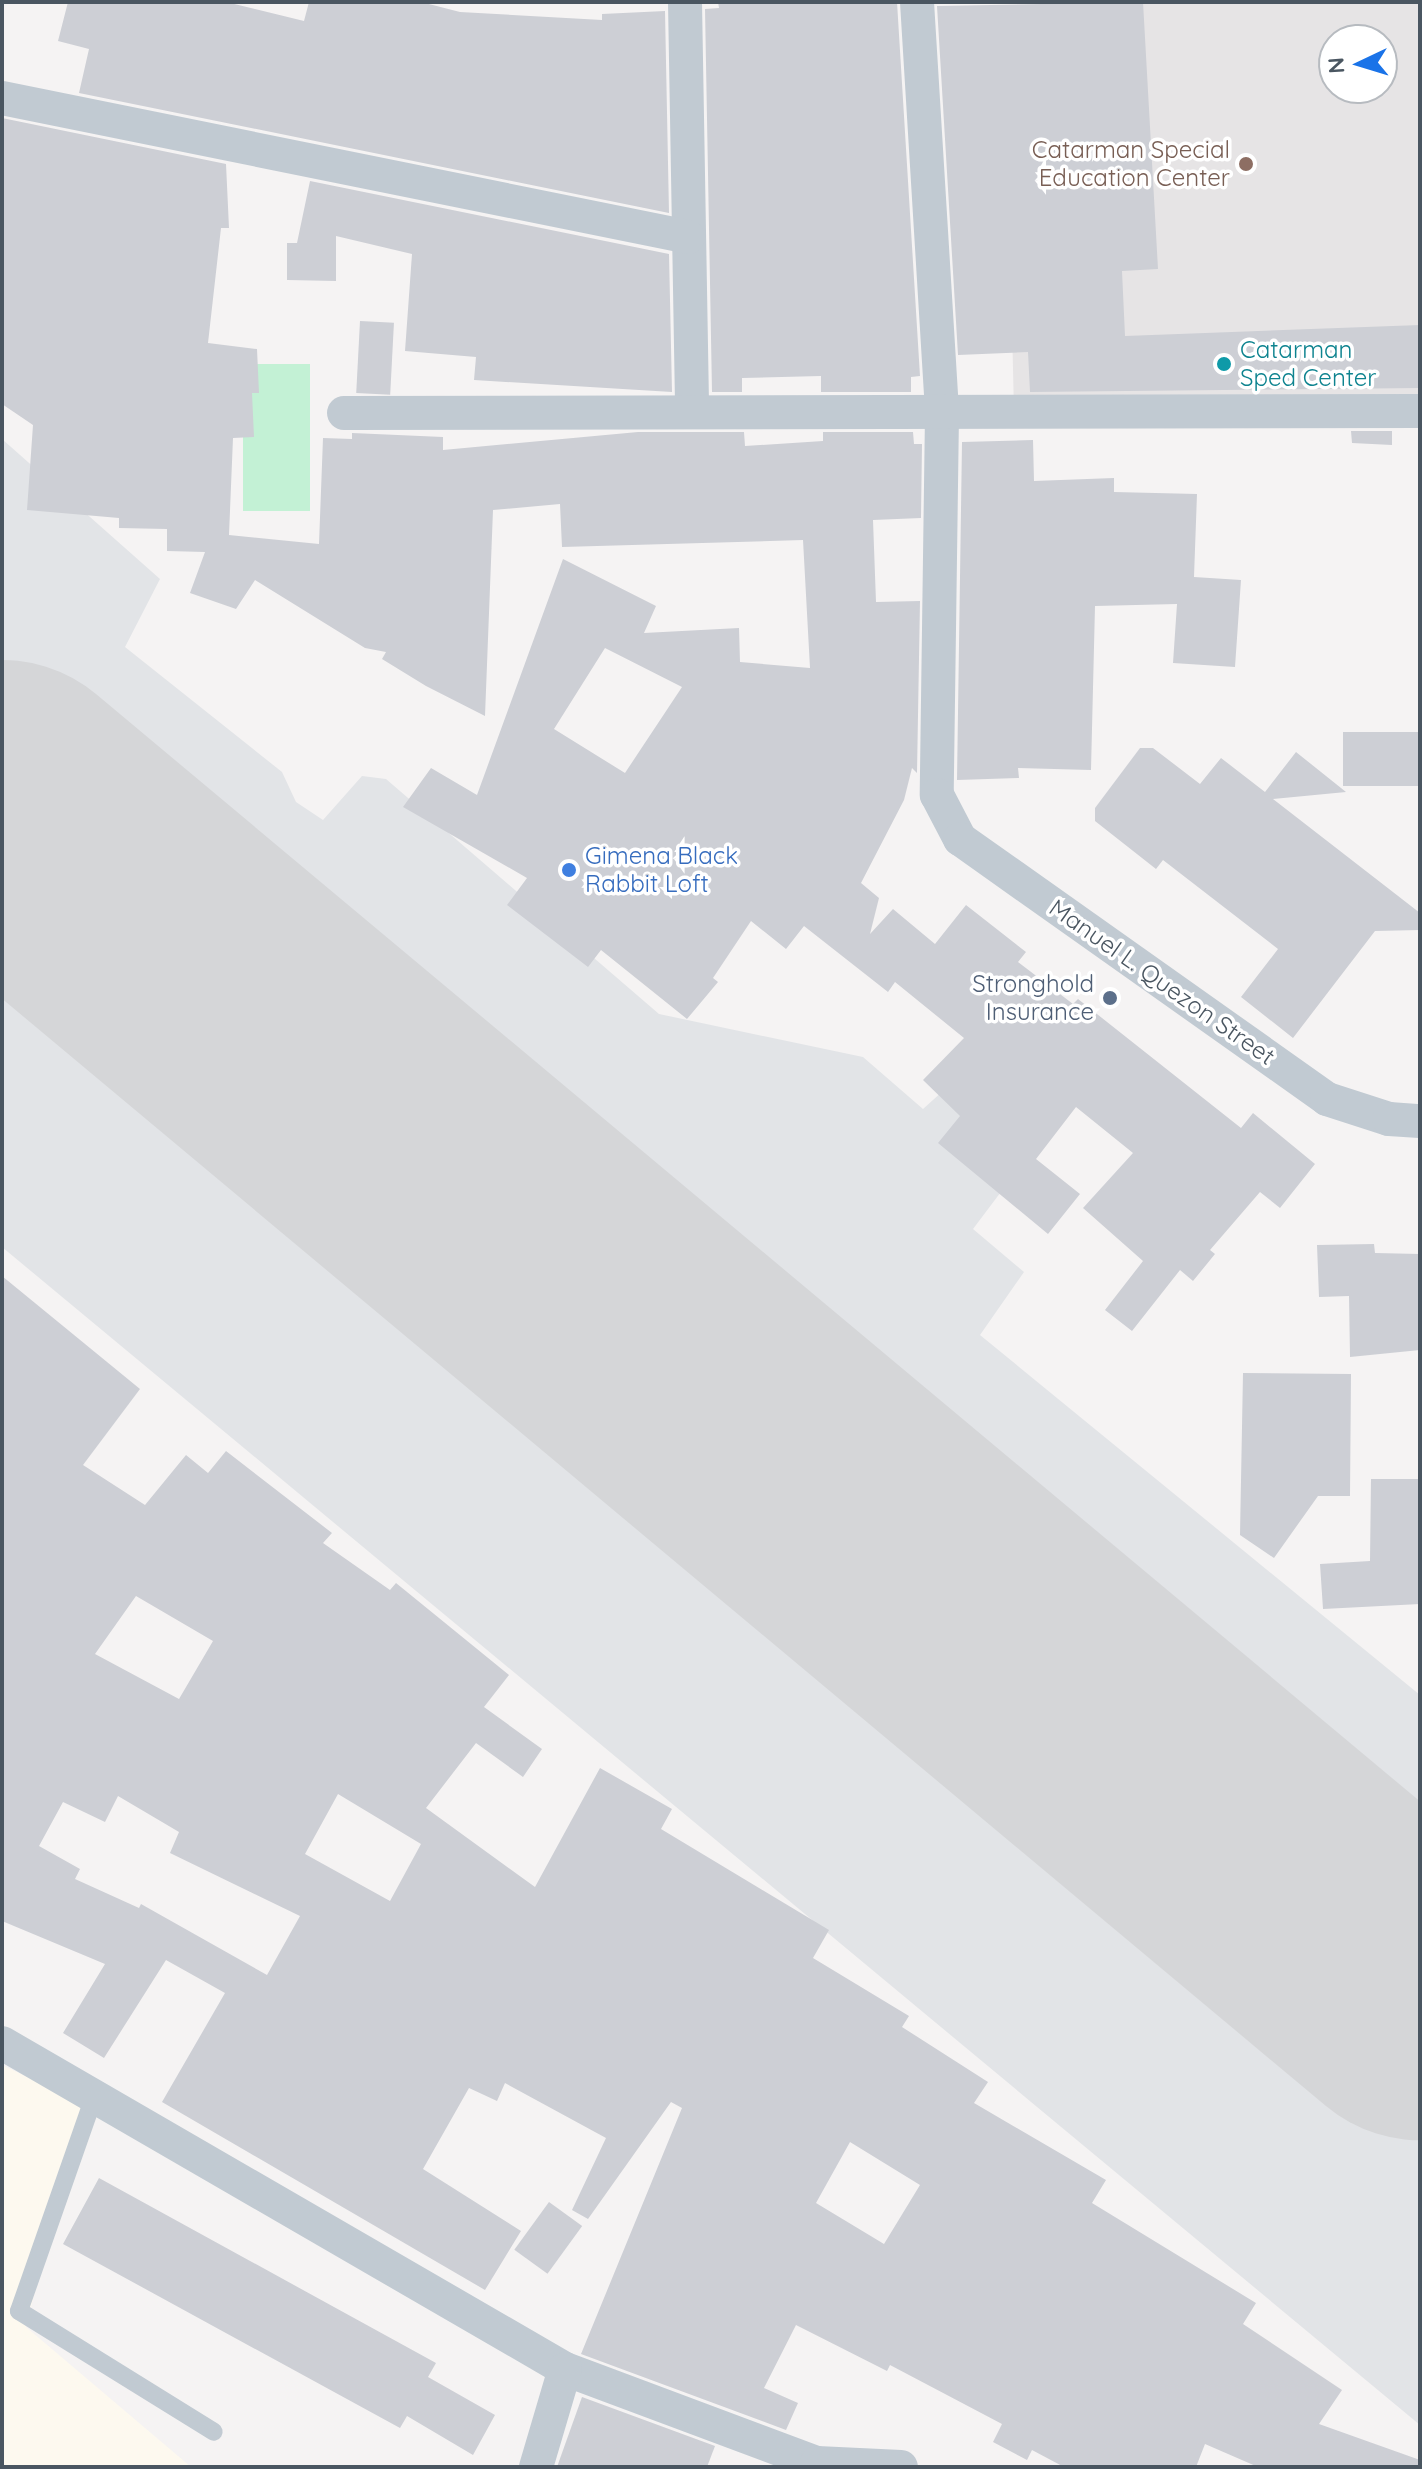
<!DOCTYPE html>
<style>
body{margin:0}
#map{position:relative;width:1422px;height:2469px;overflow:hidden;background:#f5f3f3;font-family:Quicksand,sans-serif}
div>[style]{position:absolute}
.commercial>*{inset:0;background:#fdf9ef}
.education>*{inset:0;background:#e6e4e5}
.airport>*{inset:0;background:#e2e4e7}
.green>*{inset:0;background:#c3f1d5;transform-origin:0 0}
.runway>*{height:294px;margin:-147px;padding:0 147px;transform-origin:147px;border-radius:147px;background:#d5d6d8}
.building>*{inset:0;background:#cdcfd5;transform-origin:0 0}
.service>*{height:18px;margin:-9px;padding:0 9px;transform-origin:9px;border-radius:9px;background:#c1cad2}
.minor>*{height:34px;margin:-17px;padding:0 17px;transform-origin:17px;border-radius:17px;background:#c1cad2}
.dots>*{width:22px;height:22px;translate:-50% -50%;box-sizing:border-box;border:4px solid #fff;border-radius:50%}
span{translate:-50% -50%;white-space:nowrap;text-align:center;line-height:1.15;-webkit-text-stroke:7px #fff;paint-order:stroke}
.education-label{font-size:24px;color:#785e54}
.right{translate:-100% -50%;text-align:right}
.culture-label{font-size:24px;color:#0d838f}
.left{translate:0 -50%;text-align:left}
.shop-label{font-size:24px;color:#366cbe}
.street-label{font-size:24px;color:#4a5661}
.service-label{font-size:24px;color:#4e5e75}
.frame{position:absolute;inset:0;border:4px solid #4a5661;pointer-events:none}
.north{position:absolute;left:1318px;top:24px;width:80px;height:80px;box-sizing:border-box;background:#fff;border:2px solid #b7bbc0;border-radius:50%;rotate:266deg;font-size:22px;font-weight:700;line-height:32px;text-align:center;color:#4a5661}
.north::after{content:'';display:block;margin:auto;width:28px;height:36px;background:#1a73e8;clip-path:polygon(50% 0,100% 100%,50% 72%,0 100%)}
</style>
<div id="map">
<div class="commercial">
<i style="clip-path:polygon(2px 2065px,82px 2103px,26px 2327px,191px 2467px,2px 2467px)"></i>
</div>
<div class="education">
<i style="clip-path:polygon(evenodd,1064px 2px,1420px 2px,1420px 405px,1014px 412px,1012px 326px,1077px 239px,1064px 2px,1334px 40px,1382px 40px,1382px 88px,1334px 88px,1334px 40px)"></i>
</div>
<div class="airport">
<i style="clip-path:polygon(2px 439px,160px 579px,125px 647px,282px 772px,296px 802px,323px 820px,362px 776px,386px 779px,659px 1014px,863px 1057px,923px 1109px,964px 1072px,1040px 1140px,973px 1229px,1024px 1272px,980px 1335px,1420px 1695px,1420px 2425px,2px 1247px)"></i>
</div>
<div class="green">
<i style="left:243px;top:364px;width:67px;height:147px"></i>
</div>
<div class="runway">
<i style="left:2px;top:807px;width:1849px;rotate:39.91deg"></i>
</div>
<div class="building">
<i style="clip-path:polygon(68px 2px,226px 2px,304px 21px,309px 2px,421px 2px,460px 12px,602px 20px,602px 14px,665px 11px,669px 213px,79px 93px,89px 49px,58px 41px)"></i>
<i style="clip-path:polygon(718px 2px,897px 2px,920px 376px,911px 377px,911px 392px,821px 392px,821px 376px,742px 378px,742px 392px,712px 392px,705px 9px,719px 8px)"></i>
<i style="clip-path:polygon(1143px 2px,1158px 269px,1122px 271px,1125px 336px,1420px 325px,1420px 388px,1030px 392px,1028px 352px,958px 355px,937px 6px)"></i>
<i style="clip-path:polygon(evenodd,2px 118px,226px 164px,229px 228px,221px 228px,208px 343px,257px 349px,259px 393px,252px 393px,254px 437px,233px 438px,229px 535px,319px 544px,323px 438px,352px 439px,352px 433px,443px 437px,443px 450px,638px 432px,744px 432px,745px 446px,823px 441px,823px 432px,913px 432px,914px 444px,922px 444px,921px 518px,873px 520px,876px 602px,920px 601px,917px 773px,912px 768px,904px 800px,861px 883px,879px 898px,870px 934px,893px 909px,935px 944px,966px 905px,1026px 952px,1018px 962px,1073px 1004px,1078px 999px,1241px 1128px,1253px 1113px,1315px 1164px,1280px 1208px,1260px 1192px,1210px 1250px,1215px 1254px,1193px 1281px,1180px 1270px,1132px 1331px,1105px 1310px,1143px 1261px,1083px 1208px,1133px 1153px,1076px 1107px,1036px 1159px,1080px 1194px,1048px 1234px,938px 1143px,960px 1116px,923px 1080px,964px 1038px,895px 982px,888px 992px,804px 926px,786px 949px,751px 921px,713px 978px,718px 982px,687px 1019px,601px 950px,588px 967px,507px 905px,527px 878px,403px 807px,431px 768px,477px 795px,563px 559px,656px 606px,644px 633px,739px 628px,740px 662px,810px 668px,803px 540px,562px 547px,560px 504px,493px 510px,485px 716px,426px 686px,382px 659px,386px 652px,365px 648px,255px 580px,236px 609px,190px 593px,205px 552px,167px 551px,167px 529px,119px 528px,119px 518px,27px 510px,33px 425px,2px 404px,2px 118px,605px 648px,682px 687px,625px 773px,554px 729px,605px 648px)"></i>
<i style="clip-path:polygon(310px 181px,669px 254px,672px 392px,474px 380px,476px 357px,405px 351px,412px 254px,336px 236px,336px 281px,287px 280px,287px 243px,297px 243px)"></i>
<i style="left:360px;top:321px;width:34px;height:72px;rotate:3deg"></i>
<i style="clip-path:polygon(1351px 431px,1392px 431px,1392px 445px,1352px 443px)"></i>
<i style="clip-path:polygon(1033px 440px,1034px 481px,1114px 478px,1114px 492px,1197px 494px,1194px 577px,1241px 580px,1235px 667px,1173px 663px,1177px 604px,1095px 606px,1091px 770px,1018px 768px,1019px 778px,957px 780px,962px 442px)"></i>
<i style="left:1420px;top:732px;width:54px;height:77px;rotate:90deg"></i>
<i style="clip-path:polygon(1140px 748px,1153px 748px,1200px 784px,1221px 758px,1265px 792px,1296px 752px,1346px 792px,1273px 799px,1420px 913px,1420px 930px,1375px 931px,1293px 1038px,1241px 997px,1278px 949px,1163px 860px,1156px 869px,1095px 821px,1095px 808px)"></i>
<i style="clip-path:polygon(1374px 1244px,1375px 1253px,1420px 1254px,1420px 1350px,1350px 1357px,1349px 1296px,1319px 1297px,1317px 1245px)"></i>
<i style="clip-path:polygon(evenodd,2px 1276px,140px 1389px,83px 1465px,145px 1505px,186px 1455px,208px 1473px,226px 1451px,332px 1533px,323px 1543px,390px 1590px,396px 1583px,509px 1675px,484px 1707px,542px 1749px,523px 1777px,476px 1743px,426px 1808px,535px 1887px,600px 1768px,672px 1809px,661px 1829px,829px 1930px,813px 1958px,909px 2016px,902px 2027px,988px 2082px,974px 2103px,1106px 2180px,1092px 2203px,1256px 2303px,1243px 2324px,1342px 2390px,1319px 2424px,1420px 2460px,1420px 2467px,1258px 2467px,1205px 2444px,1196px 2467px,1064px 2467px,1032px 2450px,1027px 2460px,993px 2442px,1002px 2424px,890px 2365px,887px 2371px,796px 2325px,764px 2388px,798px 2403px,786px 2430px,581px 2354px,682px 2108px,671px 2102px,588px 2219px,572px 2210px,606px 2138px,505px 2083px,497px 2101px,469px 2088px,423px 2169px,521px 2231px,485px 2290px,162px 2102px,225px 1993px,166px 1960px,104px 2058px,63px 2033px,105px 1964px,2px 1921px,2px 1276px,136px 1596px,213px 1641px,179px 1699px,95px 1654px,136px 1596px,2px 1276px,338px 1794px,421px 1844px,390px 1901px,305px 1854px,338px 1794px,2px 1276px,118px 1796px,179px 1832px,170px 1853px,300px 1916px,267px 1975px,141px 1904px,139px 1908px,75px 1879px,80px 1869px,39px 1846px,63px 1802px,105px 1822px,118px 1796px,2px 1276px,850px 2142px,920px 2185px,884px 2244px,816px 2203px,850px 2142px)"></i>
<i style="clip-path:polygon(1243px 1373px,1351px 1374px,1350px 1496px,1318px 1496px,1274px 1558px,1240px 1535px)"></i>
<i style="clip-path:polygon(1371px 1479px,1420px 1479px,1420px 1604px,1323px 1609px,1320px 1564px,1370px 1561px)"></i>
<i style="clip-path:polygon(99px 2178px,436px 2363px,428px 2377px,495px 2415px,473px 2455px,407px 2416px,400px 2428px,63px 2244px)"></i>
<i style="left:549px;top:2202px;width:41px;height:59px;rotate:36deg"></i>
<i style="clip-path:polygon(582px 2397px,715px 2446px,707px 2467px,557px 2467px)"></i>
</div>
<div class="service">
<i style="left:95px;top:2094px;width:230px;rotate:109.3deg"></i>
<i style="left:19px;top:2311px;width:229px;rotate:31.8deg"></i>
</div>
<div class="minor">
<i style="left:685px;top:2px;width:406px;rotate:89deg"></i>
<i style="left:917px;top:2px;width:413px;rotate:86.5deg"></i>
<i style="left:942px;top:414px;width:381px;rotate:90.8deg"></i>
<i style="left:937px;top:795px;width:50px;rotate:62.4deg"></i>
<i style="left:960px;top:839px;width:450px;rotate:35.3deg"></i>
<i style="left:1327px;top:1099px;width:65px;rotate:17.9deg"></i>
<i style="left:1389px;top:1119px;width:31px;rotate:4deg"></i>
<i style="left:2px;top:98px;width:700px;rotate:11.45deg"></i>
<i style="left:344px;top:413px;width:1076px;rotate:-0.11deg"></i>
<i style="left:2px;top:2043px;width:651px;rotate:30.07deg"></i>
<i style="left:565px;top:2369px;width:269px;rotate:20.5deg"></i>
<i style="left:817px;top:2463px;width:84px;rotate:2.7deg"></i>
<i style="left:536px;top:2467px;width:102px;rotate:-73.5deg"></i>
</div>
<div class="dots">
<i style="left:1246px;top:164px;background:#8d6e63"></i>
<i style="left:1224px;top:364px;background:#0f9aa8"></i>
<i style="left:569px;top:870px;background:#3f7fe0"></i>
<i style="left:1110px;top:998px;background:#5c6f8a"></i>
</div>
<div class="education-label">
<span class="right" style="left:1230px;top:164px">Catarman Special<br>Education Center</span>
</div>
<div class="culture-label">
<span class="left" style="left:1240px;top:364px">Catarman<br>Sped Center</span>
</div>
<div class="shop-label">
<span class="left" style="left:585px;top:870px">Gimena Black<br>Rabbit Loft</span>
</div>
<div class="street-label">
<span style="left:1162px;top:982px;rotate:35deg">Manuel L. Quezon Street</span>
</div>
<div class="service-label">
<span class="right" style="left:1094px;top:998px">Stronghold<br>Insurance</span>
</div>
<div class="frame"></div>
<div class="north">N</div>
</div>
